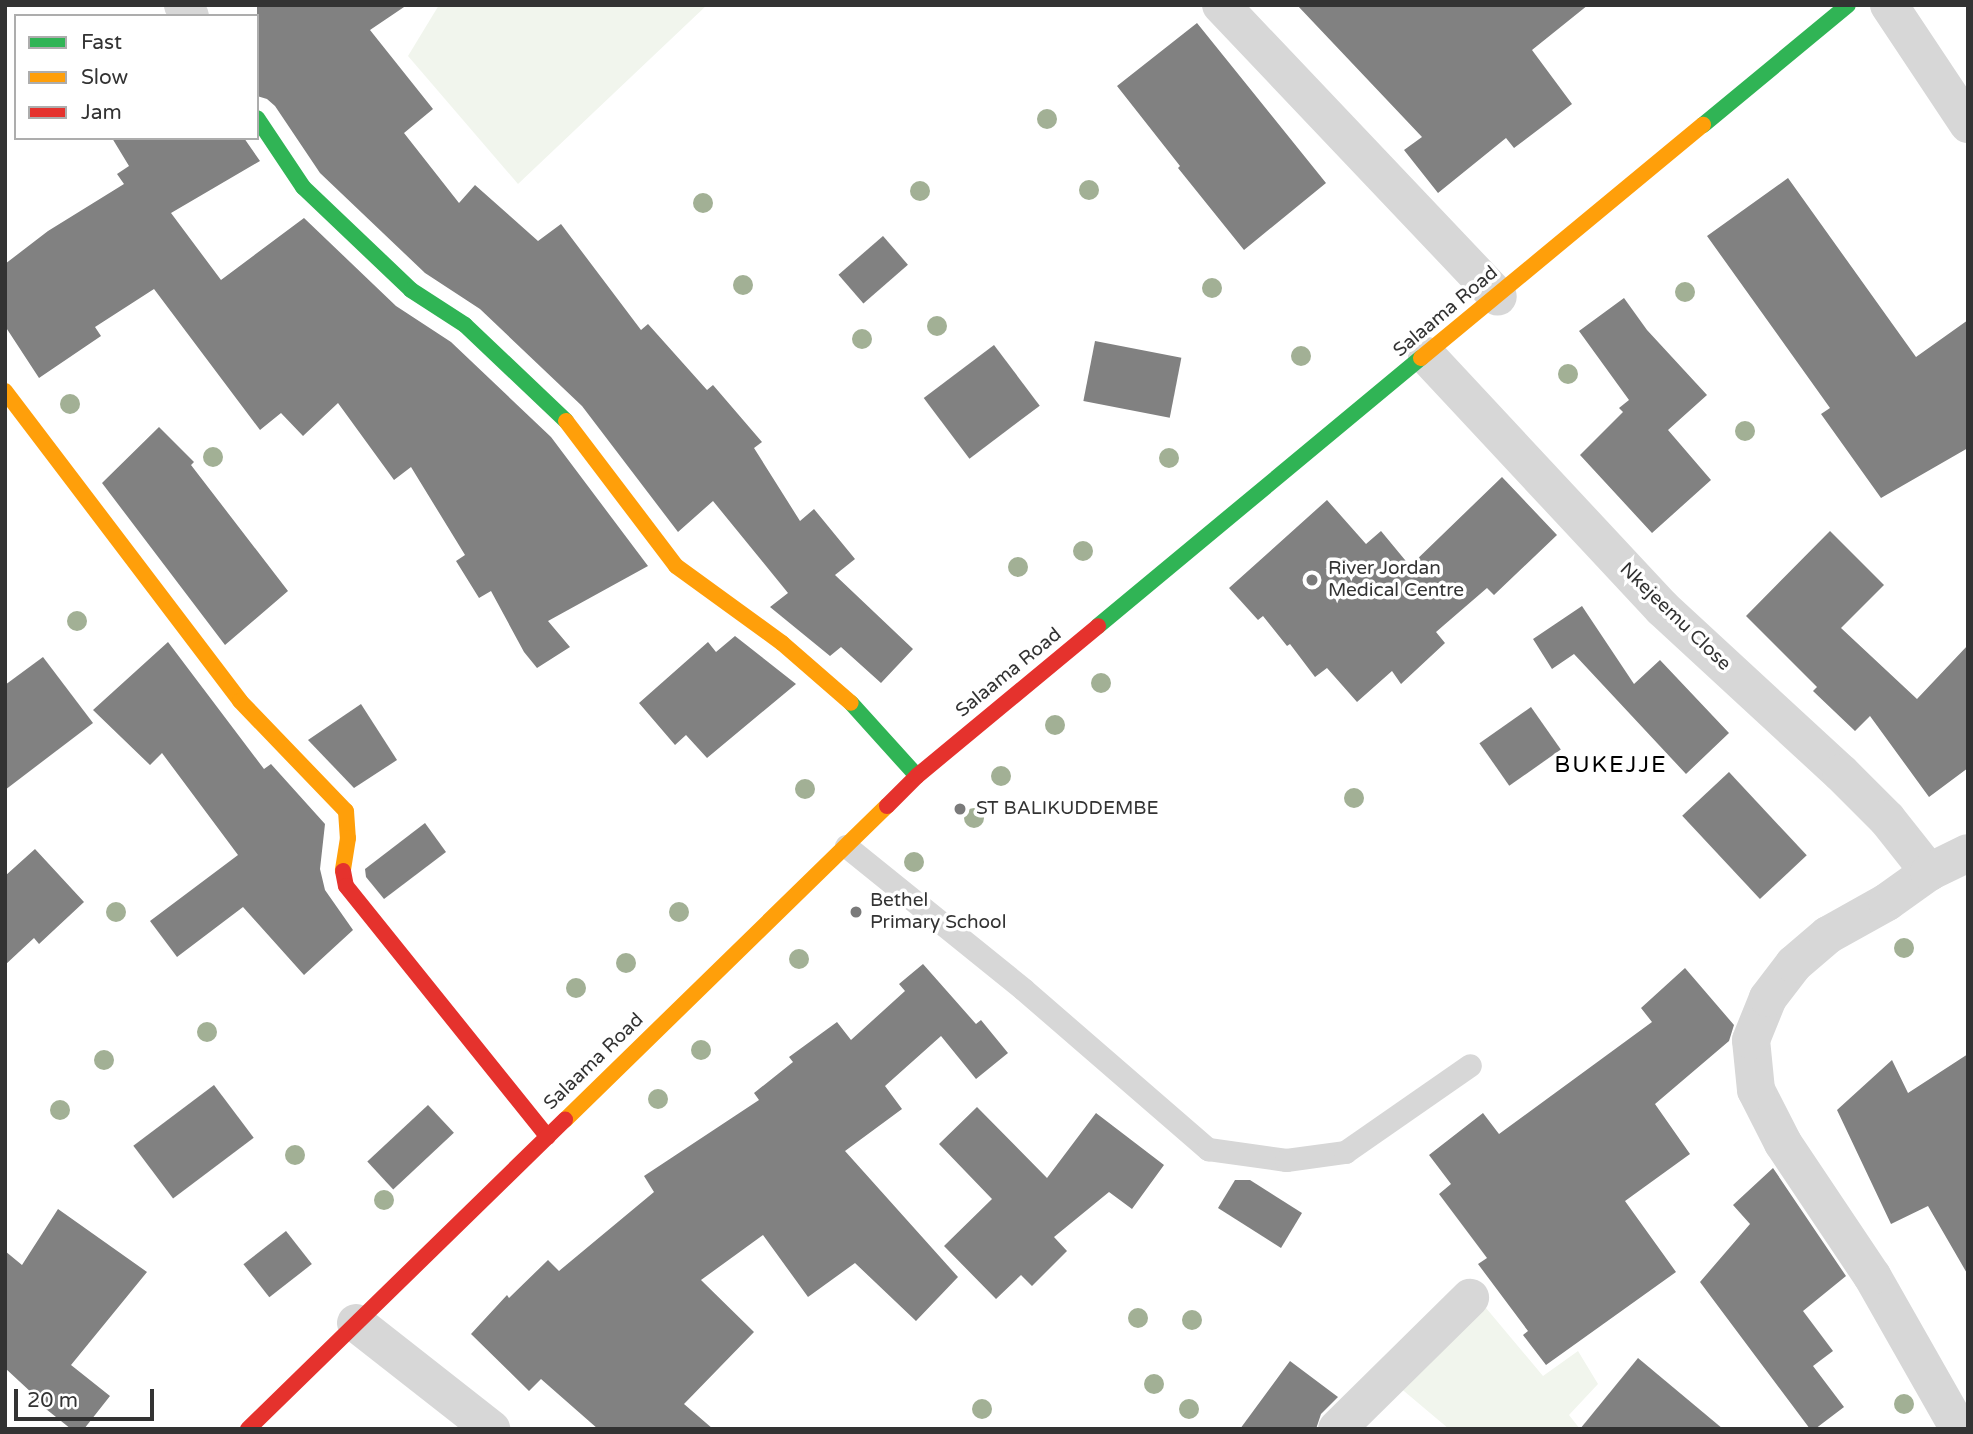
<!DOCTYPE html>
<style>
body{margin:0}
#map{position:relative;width:1973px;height:1434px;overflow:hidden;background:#fff;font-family:"Varela Round",sans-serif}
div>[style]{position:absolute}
.green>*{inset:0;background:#f1f5ed}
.building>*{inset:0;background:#818181;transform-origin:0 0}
.lane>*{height:23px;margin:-11.5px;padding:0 11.5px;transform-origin:11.5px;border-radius:11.5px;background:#d7d7d7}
.street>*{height:38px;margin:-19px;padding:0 19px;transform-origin:19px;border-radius:19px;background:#d7d7d7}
.fast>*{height:16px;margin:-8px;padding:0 8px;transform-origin:8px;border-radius:8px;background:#30b455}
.slow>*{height:16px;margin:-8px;padding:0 8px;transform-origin:8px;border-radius:8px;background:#ff9f0a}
.jam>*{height:16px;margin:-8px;padding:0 8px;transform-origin:8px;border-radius:8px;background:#e5322d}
.trees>*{width:20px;height:20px;margin:-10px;border-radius:50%;background:#a2b095}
.dots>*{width:19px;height:19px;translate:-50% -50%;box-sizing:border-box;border:4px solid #fff;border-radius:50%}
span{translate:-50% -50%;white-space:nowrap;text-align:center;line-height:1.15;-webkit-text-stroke:7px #fff;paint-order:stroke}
.street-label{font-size:19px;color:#333}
.poi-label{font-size:19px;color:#333}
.left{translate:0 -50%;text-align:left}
.quarter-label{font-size:23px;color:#000;letter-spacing:2px}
.frame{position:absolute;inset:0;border:7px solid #333;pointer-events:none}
.legend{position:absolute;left:14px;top:14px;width:245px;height:126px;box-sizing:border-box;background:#fff;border:2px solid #adadad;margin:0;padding:9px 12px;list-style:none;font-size:21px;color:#333}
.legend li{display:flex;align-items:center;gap:14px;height:35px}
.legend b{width:35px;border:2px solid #adadad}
.scale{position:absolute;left:14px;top:1389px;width:140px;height:32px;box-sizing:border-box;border:4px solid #333;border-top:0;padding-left:9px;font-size:21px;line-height:24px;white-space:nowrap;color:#333;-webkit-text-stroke:5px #fff;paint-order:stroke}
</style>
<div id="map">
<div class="green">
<i style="clip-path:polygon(439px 5px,707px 5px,518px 184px,408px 56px)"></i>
<i style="clip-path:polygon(1486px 1308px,1543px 1376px,1578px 1351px,1598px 1384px,1569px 1415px,1580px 1429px,1449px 1429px,1398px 1386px)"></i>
</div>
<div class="building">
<i style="clip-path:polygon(257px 5px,407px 5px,370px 30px,433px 109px,404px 133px,459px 203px,475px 185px,538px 241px,561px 224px,641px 330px,648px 324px,707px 390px,713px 385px,762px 442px,754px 448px,800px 521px,814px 509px,855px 559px,835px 575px,913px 649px,881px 683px,841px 647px,830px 656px,770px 607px,788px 593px,713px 501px,678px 532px,582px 406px,480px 309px,425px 273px,320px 173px,275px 106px,267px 99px,257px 96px)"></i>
<i style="clip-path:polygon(1297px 5px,1588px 5px,1532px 50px,1572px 104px,1514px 148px,1506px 138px,1438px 193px,1404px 150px,1422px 137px)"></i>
<i style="clip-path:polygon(1197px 23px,1326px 183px,1244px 250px,1178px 168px,1180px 166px,1117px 86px)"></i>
<i style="clip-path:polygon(112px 138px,244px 138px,260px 161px,171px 213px,221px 280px,304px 218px,396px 306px,451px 342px,551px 437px,648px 566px,548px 621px,570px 647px,537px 668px,524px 652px,491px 591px,479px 598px,456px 561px,465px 555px,411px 467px,394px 480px,338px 403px,303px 436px,281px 413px,260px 430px,154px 289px,95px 327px,101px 336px,39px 378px,5px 326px,5px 264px,48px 231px,124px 184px,117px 174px,129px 166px)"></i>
<i style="clip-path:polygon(1788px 178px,1916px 357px,1968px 320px,1968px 448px,1881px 498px,1821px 414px,1830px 408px,1707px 236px)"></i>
<i style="left:883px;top:236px;width:38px;height:59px;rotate:49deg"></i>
<i style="clip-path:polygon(1624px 298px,1647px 330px,1707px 395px,1668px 430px,1711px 480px,1652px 533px,1580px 455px,1623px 412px,1619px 408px,1629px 400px,1579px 331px)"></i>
<i style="left:1095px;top:341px;width:88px;height:61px;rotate:11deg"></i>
<i style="left:994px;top:345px;width:76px;height:88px;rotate:53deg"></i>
<i style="clip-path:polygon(159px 427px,194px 462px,191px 465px,288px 591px,225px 645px,102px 483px)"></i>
<i style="clip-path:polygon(1502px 477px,1557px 535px,1494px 595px,1487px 588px,1436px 632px,1445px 643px,1401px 684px,1392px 671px,1357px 702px,1327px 668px,1315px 677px,1290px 644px,1287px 646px,1263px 616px,1258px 620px,1229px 588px,1327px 500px,1366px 544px,1381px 531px,1410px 566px)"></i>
<i style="clip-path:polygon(1830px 531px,1884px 585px,1841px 628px,1917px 699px,1968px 645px,1968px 768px,1929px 797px,1870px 716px,1855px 731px,1813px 691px,1817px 687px,1746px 616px)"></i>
<i style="clip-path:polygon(1582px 606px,1634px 684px,1660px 660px,1729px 733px,1686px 774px,1574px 654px,1552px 669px,1533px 639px)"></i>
<i style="clip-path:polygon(735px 636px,796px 684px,707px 758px,686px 735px,675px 745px,639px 703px,708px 642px,716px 652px)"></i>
<i style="clip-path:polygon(168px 642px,264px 769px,271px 764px,325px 824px,320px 869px,325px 890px,353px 930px,304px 975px,243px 907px,177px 957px,150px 921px,238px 855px,162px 753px,150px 765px,93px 710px)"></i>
<i style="clip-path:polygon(43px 657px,93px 723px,5px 790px,5px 685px)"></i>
<i style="clip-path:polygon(361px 704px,397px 760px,354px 788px,308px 740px)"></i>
<i style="left:1531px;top:707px;width:52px;height:63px;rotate:55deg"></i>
<i style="left:1729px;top:772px;width:114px;height:64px;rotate:47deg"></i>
<i style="clip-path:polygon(425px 823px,446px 852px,384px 899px,366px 877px,365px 869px)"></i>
<i style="clip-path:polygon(35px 849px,84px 902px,39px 944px,34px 938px,5px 965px,5px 876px)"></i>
<i style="clip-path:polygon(923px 964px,976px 1024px,981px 1020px,1008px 1053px,976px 1079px,941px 1036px,885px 1086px,902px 1109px,845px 1151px,958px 1277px,916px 1321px,855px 1263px,808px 1297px,763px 1235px,701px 1280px,754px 1332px,684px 1404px,713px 1429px,598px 1429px,541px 1379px,529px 1391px,471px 1334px,507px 1295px,509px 1298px,548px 1260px,559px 1271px,654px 1192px,644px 1176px,759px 1100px,754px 1093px,793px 1062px,789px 1057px,837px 1022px,851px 1040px,905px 991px,899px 984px)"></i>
<i style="clip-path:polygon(1685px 968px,1734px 1025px,1729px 1041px,1655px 1104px,1690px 1154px,1625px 1201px,1676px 1272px,1546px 1365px,1523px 1335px,1528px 1331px,1478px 1264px,1487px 1258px,1439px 1194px,1451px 1184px,1429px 1155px,1483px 1113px,1499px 1134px,1652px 1022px,1641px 1008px)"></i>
<i style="clip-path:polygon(1968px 1054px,1968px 1275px,1928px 1206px,1891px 1224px,1837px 1110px,1892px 1060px,1908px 1093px)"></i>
<i style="left:214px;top:1085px;width:66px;height:101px;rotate:53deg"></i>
<i style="left:428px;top:1105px;width:38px;height:83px;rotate:47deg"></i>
<i style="clip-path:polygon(977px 1107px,1047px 1178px,1096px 1113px,1164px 1165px,1132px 1209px,1109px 1192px,1054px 1237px,1067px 1251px,1032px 1286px,1021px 1275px,996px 1299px,944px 1246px,992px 1199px,939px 1144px)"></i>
<i style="clip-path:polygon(1773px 1168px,1846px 1276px,1803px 1311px,1833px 1351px,1813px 1366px,1844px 1407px,1815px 1429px,1810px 1429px,1700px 1282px,1750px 1224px,1733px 1205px)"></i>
<i style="clip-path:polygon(1235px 1180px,1250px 1180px,1302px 1213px,1281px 1248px,1218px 1208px)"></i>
<i style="clip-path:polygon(58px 1209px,147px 1272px,71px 1365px,110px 1396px,84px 1429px,71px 1429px,31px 1397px,33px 1394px,5px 1368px,5px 1251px,22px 1265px)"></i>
<i style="left:286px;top:1231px;width:42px;height:54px;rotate:52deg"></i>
<i style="clip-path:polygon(1638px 1358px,1723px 1429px,1580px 1429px)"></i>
<i style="clip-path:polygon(1290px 1361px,1338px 1397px,1321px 1414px,1316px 1429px,1240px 1429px)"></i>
</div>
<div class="lane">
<i style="left:846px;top:846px;width:228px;rotate:38.9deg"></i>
<i style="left:1023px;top:989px;width:245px;rotate:40.9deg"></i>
<i style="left:1208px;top:1149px;width:79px;rotate:8deg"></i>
<i style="left:1286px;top:1160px;width:60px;rotate:-7.7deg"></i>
<i style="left:1345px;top:1152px;width:152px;rotate:-34.8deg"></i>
</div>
<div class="street">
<i style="left:183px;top:5px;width:13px;rotate:58deg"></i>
<i style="left:1221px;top:5px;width:402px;rotate:46.5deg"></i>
<i style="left:1889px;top:5px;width:143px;rotate:56.4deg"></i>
<i style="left:1427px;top:356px;width:345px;rotate:47deg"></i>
<i style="left:1662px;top:608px;width:243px;rotate:42.7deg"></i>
<i style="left:1841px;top:773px;width:65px;rotate:45deg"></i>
<i style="left:1887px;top:819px;width:68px;rotate:51.6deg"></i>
<i style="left:356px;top:1323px;width:172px;rotate:38.1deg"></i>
<i style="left:1337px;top:1429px;width:187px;rotate:-44.6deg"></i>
<i style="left:1959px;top:1429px;width:176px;rotate:-119.6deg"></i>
<i style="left:1872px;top:1276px;width:160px;rotate:-123.8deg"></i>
<i style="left:1783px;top:1143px;width:59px;rotate:-117deg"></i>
<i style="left:1756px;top:1090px;width:50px;rotate:-95.7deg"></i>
<i style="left:1751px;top:1040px;width:45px;rotate:-68deg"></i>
<i style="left:1768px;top:998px;width:43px;rotate:-52.6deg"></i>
<i style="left:1794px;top:964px;width:45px;rotate:-40.5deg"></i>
<i style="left:1828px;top:935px;width:68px;rotate:-29.2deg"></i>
<i style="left:1887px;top:902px;width:52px;rotate:-35.5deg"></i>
<i style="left:1929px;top:872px;width:43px;rotate:-26deg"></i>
</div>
<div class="fast">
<i style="left:257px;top:118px;width:83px;rotate:56.3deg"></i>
<i style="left:303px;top:187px;width:149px;rotate:43.6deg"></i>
<i style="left:411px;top:290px;width:64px;rotate:32.9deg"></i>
<i style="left:465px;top:325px;width:139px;rotate:43.5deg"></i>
<i style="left:1703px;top:125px;width:188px;rotate:-39.6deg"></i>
<i style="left:1098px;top:626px;width:420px;rotate:-39.7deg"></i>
<i style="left:851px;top:703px;width:98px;rotate:47.9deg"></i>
</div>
<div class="slow">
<i style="left:1421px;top:358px;width:366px;rotate:-39.6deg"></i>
<i style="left:5px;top:391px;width:389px;rotate:52.8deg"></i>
<i style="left:240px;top:701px;width:153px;rotate:46.1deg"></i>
<i style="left:346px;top:811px;width:27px;rotate:86deg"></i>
<i style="left:348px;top:838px;width:33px;rotate:99deg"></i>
<i style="left:566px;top:421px;width:182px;rotate:52.8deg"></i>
<i style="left:676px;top:566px;width:131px;rotate:36deg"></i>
<i style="left:782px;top:643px;width:91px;rotate:41deg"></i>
<i style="left:565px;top:1120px;width:450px;rotate:-44.3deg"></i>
</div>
<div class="jam">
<i style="left:887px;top:806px;width:42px;rotate:-45deg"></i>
<i style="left:917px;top:776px;width:235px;rotate:-39.6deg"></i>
<i style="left:343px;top:871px;width:15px;rotate:79deg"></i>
<i style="left:346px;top:886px;width:322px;rotate:51.2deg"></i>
<i style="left:248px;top:1429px;width:443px;rotate:-44.3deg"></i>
</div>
<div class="trees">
<i style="left:1047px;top:119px"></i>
<i style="left:1089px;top:190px"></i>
<i style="left:920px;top:191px"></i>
<i style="left:703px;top:203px"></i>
<i style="left:743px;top:285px"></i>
<i style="left:1212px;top:288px"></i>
<i style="left:1685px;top:292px"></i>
<i style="left:937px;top:326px"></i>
<i style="left:862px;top:339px"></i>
<i style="left:1301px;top:356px"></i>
<i style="left:1568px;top:374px"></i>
<i style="left:70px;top:404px"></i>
<i style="left:1745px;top:431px"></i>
<i style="left:213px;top:457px"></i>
<i style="left:1169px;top:458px"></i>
<i style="left:1083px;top:551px"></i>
<i style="left:1018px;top:567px"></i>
<i style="left:77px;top:621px"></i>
<i style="left:1101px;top:683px"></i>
<i style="left:1055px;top:725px"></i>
<i style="left:1001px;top:776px"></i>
<i style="left:805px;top:789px"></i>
<i style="left:1354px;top:798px"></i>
<i style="left:974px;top:818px"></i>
<i style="left:914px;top:862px"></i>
<i style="left:116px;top:912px"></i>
<i style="left:679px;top:912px"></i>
<i style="left:1904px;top:948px"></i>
<i style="left:799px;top:959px"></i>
<i style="left:626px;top:963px"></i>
<i style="left:576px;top:988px"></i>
<i style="left:207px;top:1032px"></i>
<i style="left:701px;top:1050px"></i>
<i style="left:104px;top:1060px"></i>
<i style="left:658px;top:1099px"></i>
<i style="left:60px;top:1110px"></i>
<i style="left:295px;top:1155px"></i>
<i style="left:384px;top:1200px"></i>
<i style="left:1138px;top:1318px"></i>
<i style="left:1192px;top:1320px"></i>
<i style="left:1154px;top:1384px"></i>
<i style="left:1904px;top:1404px"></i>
<i style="left:982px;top:1409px"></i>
<i style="left:1189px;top:1409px"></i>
</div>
<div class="dots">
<i style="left:1312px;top:580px;background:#7a7a7a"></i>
<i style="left:960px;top:809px;background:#7a7a7a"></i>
<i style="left:856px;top:912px;background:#7a7a7a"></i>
</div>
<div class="street-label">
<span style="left:1446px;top:312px;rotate:-40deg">Salaama Road</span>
<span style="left:1675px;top:617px;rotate:44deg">Nkejeemu Close</span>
<span style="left:1009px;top:673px;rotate:-39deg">Salaama Road</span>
<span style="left:594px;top:1062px;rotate:-44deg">Salaama Road</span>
</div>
<div class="poi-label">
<span class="left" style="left:1328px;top:580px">River Jordan<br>Medical Centre</span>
<span class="left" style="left:976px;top:809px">ST BALIKUDDEMBE</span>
<span class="left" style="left:870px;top:912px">Bethel<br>Primary School</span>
</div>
<div class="quarter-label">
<span style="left:1611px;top:765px">BUKEJJE</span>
</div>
<div class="frame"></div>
<ul class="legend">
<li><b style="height:9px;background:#30b455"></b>Fast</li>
<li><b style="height:9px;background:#ff9f0a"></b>Slow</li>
<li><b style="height:9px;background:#e5322d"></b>Jam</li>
</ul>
<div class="scale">20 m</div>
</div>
